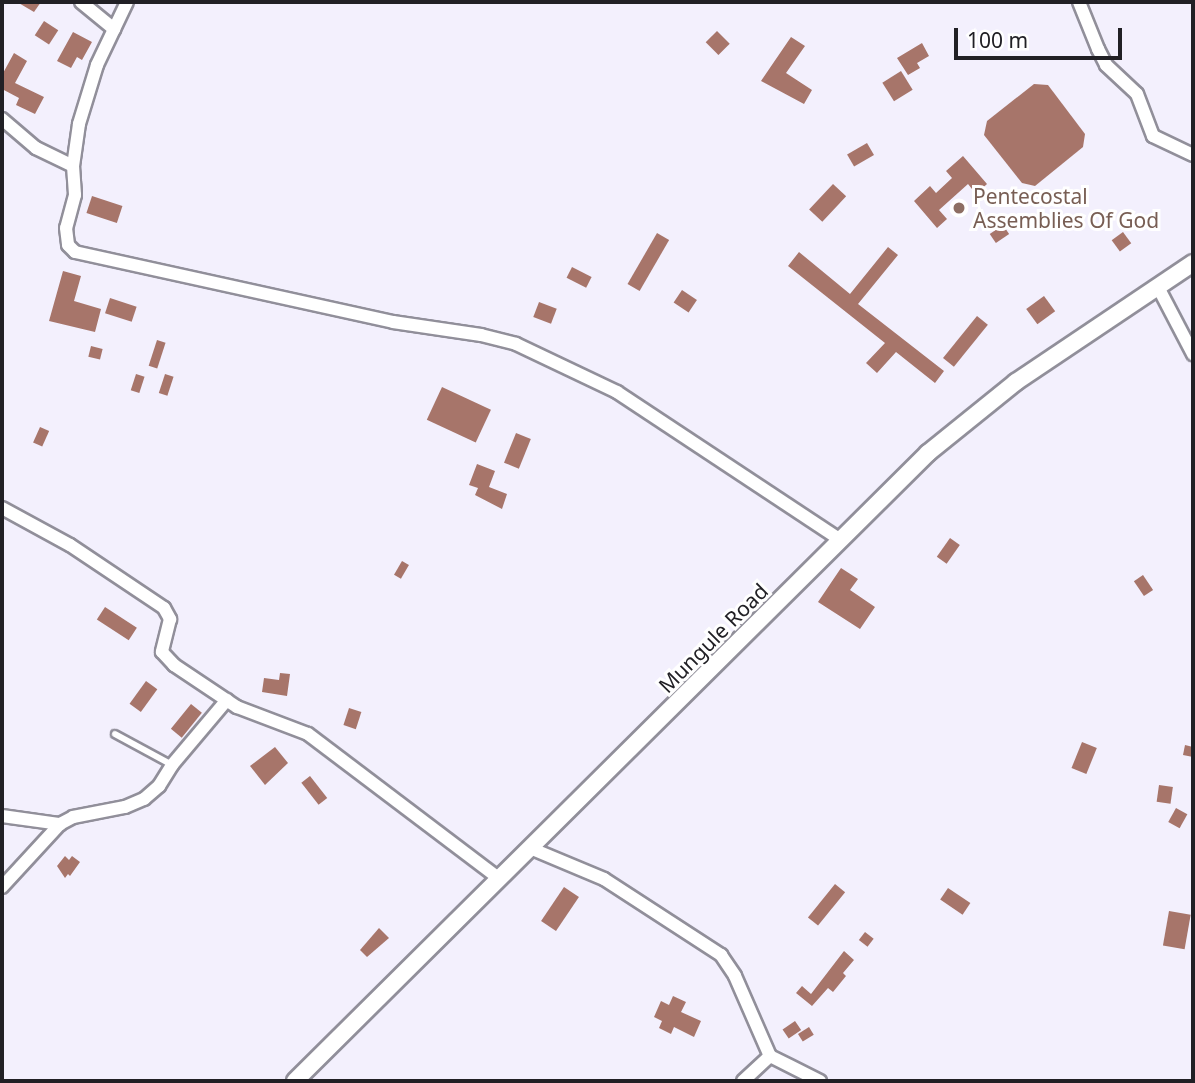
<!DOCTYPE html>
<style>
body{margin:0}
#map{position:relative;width:1195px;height:1083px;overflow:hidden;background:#f3f0fd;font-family:"Noto Sans",sans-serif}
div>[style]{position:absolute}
.building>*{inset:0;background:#a7756a;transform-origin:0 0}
.roads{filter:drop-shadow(2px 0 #918f9a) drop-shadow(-2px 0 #918f9a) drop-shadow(0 2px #918f9a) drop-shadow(0 -2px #918f9a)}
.lane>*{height:6px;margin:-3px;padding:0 3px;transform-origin:3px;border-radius:3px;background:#fff}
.street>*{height:12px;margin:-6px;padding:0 6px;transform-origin:6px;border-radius:6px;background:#fff}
.secondary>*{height:16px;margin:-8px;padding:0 8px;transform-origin:8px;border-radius:8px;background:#fff}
.dots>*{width:19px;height:19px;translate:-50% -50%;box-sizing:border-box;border:4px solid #fff;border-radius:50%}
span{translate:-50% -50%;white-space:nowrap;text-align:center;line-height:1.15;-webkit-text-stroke:6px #fff;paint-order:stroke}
.education-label{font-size:21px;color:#785e54}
.left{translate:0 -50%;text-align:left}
.street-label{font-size:21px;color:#212025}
.frame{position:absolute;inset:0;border:4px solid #212025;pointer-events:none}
.scale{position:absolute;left:954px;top:28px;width:168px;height:32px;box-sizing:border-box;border:4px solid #212025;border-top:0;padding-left:9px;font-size:21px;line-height:24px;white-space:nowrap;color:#212025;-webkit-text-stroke:5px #fff;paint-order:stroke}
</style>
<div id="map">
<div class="building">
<i style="clip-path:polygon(17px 2px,41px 2px,34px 12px)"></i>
<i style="left:44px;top:21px;width:17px;height:17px;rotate:33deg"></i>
<i style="left:717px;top:31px;width:18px;height:16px;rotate:45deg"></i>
<i style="clip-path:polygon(73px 32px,92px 42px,82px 60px,77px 57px,71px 68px,57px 61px)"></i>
<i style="clip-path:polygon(791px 37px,805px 46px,786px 73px,812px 90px,804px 104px,761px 81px)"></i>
<i style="clip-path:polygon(922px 43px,929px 56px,917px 63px,920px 68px,908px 75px,897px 58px)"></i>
<i style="clip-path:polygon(14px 53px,27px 61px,15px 83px,44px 97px,35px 114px,16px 105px,19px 98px,2px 89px,2px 75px)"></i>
<i style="left:901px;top:71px;width:22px;height:22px;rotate:58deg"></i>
<i style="clip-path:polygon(1034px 84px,1048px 85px,1085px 134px,1083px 147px,1035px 186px,1022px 183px,984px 135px,987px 121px)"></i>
<i style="left:867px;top:143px;width:14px;height:23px;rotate:60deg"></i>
<i style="clip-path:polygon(963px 156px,987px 184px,976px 194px,968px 184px,939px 210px,947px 219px,937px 228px,914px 201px,930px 186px,936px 193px,952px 178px,946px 171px)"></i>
<i style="left:833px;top:184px;width:18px;height:35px;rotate:43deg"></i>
<i style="left:92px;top:196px;width:32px;height:18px;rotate:18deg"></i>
<i style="left:1003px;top:225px;width:11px;height:16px;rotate:56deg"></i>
<i style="left:1123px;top:232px;width:14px;height:14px;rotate:54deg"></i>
<i style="left:657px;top:233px;width:14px;height:59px;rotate:30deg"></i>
<i style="clip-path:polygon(888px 247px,898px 255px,858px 304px,944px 371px,935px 383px,896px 352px,877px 373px,866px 363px,885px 343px,788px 266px,799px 252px,850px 294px)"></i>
<i style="left:572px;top:267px;width:22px;height:12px;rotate:27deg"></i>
<i style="clip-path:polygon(63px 271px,81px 276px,74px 301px,101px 309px,95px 332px,49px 321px)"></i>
<i style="left:682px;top:290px;width:18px;height:15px;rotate:34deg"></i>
<i style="left:1044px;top:296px;width:19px;height:22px;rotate:54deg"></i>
<i style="left:110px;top:298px;width:28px;height:16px;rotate:18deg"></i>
<i style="left:539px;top:302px;width:19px;height:16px;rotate:21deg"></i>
<i style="left:977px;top:316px;width:14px;height:54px;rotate:39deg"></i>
<i style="left:157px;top:340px;width:9px;height:27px;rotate:18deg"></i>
<i style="left:91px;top:346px;width:12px;height:11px;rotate:14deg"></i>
<i style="left:136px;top:374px;width:9px;height:17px;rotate:18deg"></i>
<i style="left:165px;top:374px;width:9px;height:20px;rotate:18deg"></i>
<i style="left:442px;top:387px;width:54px;height:36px;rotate:25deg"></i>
<i style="left:40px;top:427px;width:10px;height:17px;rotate:24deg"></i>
<i style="left:516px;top:433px;width:16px;height:32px;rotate:22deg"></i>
<i style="clip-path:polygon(477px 464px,495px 471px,489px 487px,507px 494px,502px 509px,475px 495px,478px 488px,469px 485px)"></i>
<i style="left:950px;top:538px;width:12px;height:23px;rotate:35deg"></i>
<i style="left:402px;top:561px;width:8px;height:16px;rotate:30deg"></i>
<i style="clip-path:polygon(841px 568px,858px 579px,850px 590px,875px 607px,860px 629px,818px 602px)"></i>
<i style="left:1143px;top:575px;width:18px;height:11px;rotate:56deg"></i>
<i style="left:105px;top:607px;width:38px;height:15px;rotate:33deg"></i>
<i style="clip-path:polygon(280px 673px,290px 674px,287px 696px,262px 692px,264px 678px,279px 680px)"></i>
<i style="left:146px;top:681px;width:14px;height:28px;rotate:36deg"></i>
<i style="left:191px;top:704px;width:14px;height:32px;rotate:39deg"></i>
<i style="left:349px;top:708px;width:13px;height:18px;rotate:18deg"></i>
<i style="left:1082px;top:742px;width:16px;height:28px;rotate:22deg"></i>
<i style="clip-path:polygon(1185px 745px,1193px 747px,1193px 757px,1183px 755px)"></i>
<i style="clip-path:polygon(275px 747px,288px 763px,265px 785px,250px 766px)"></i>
<i style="left:310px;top:776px;width:28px;height:11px;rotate:52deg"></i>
<i style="left:1159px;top:785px;width:14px;height:17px;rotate:8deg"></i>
<i style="left:1176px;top:808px;width:13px;height:16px;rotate:29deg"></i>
<i style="clip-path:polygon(65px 856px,69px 860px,72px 856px,80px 862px,70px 876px,68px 874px,65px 878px,57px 866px)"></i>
<i style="left:835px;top:884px;width:13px;height:43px;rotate:39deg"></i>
<i style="left:564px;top:887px;width:18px;height:41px;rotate:34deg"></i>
<i style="left:948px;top:888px;width:27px;height:14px;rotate:34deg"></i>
<i style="left:1169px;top:911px;width:22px;height:35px;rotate:10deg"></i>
<i style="clip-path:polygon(379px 928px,389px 938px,367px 957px,360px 950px)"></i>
<i style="left:865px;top:932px;width:11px;height:10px;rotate:38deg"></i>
<i style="clip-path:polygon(844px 951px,854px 960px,843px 973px,846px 976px,833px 992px,828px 988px,812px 1006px,796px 993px,802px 986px,811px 994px)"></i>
<i style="clip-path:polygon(673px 996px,686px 1002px,681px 1012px,701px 1021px,694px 1037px,674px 1027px,671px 1034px,659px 1028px,662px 1021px,654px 1017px,661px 1001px,669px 1005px)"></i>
<i style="left:795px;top:1021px;width:11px;height:15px;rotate:56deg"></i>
<i style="left:809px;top:1027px;width:9px;height:13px;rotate:58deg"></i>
</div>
<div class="roads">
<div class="lane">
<i style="left:115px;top:734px;width:65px;rotate:28.5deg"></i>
</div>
<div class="street">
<i style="left:81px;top:2px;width:43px;rotate:39.3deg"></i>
<i style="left:127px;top:2px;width:70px;rotate:115.5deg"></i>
<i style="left:97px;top:65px;width:62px;rotate:107deg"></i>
<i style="left:79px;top:124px;width:42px;rotate:98.1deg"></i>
<i style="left:73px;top:166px;width:29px;rotate:86deg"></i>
<i style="left:75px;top:195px;width:34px;rotate:105deg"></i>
<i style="left:66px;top:228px;width:17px;rotate:83deg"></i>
<i style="left:68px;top:245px;width:10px;rotate:45deg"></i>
<i style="left:75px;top:252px;width:326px;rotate:12.4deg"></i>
<i style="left:393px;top:322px;width:89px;rotate:8.4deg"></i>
<i style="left:481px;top:335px;width:36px;rotate:14deg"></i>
<i style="left:516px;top:344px;width:112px;rotate:25.4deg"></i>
<i style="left:617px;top:392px;width:268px;rotate:33.5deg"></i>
<i style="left:1079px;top:2px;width:51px;rotate:68deg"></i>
<i style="left:1098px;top:49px;width:18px;rotate:63deg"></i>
<i style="left:1106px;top:65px;width:42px;rotate:43.1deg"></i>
<i style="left:1137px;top:94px;width:45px;rotate:69.1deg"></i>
<i style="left:1153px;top:136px;width:44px;rotate:25.4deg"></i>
<i style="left:2px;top:119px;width:45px;rotate:40.5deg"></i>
<i style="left:36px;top:148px;width:41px;rotate:25.9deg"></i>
<i style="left:1158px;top:287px;width:76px;rotate:62.4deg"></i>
<i style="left:2px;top:508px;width:77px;rotate:28.6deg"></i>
<i style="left:70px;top:545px;width:113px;rotate:33.8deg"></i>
<i style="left:164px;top:608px;width:13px;rotate:61deg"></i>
<i style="left:170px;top:619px;width:34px;rotate:104deg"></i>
<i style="left:162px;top:652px;width:18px;rotate:47deg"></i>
<i style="left:174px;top:665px;width:76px;rotate:33.7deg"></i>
<i style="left:237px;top:707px;width:76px;rotate:20.8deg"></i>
<i style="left:308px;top:734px;width:241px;rotate:37.1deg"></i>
<i style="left:2px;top:816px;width:59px;rotate:7.9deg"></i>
<i style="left:530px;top:848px;width:80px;rotate:22.7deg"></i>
<i style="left:604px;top:879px;width:140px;rotate:33deg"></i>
<i style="left:721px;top:955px;width:25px;rotate:56deg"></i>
<i style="left:735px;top:976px;width:87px;rotate:66.4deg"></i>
<i style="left:770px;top:1056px;width:56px;rotate:26.6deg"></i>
<i style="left:2px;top:887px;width:86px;rotate:-47.4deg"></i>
<i style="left:60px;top:824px;width:15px;rotate:-28deg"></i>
<i style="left:73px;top:817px;width:53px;rotate:-10.9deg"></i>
<i style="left:125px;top:807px;width:21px;rotate:-23deg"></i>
<i style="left:144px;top:799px;width:20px;rotate:-41deg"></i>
<i style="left:159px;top:786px;width:25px;rotate:-58deg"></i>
<i style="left:172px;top:765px;width:85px;rotate:-49.8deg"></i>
<i style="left:743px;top:1081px;width:37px;rotate:-43deg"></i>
</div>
<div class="secondary">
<i style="left:295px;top:1081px;width:892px;rotate:-44.77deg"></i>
<i style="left:928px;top:453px;width:113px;rotate:-38.9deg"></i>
<i style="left:1016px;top:382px;width:213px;rotate:-33.9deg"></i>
</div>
</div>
<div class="dots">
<i style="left:959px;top:208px;background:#8d6e63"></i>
</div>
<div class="education-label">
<span class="left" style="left:973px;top:208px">Pentecostal<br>Assemblies Of God</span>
</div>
<div class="street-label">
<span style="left:713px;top:638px;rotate:-45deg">Mungule Road</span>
</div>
<div class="frame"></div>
<div class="scale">100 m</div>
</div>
